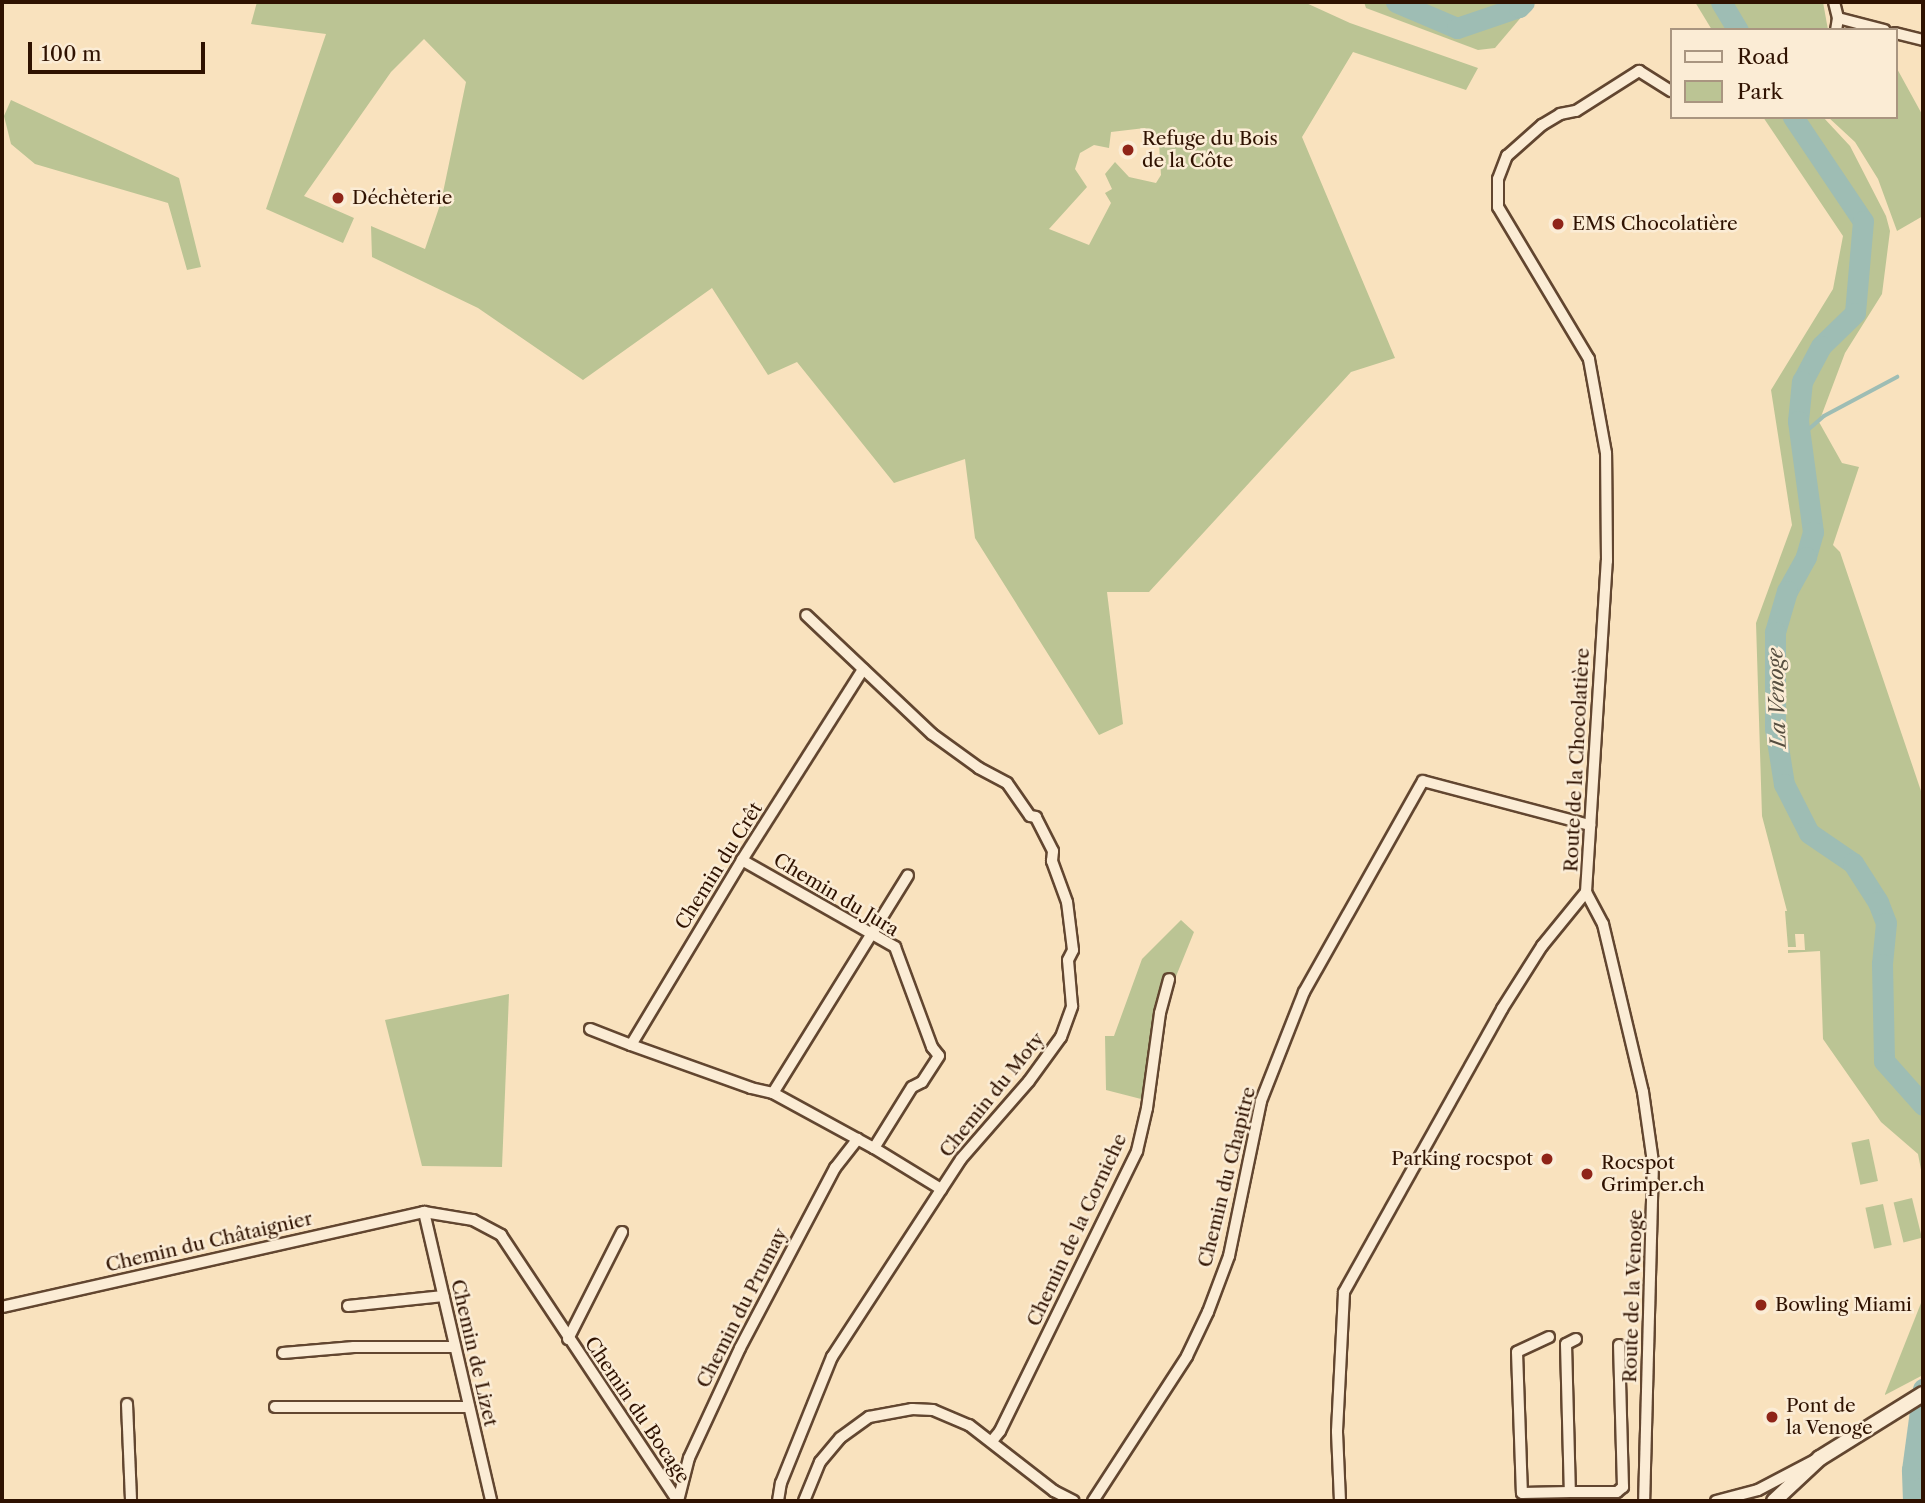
<!DOCTYPE html>
<meta charset="utf-8">
<style>
body{margin:0}
#map{position:relative;width:1925px;height:1503px;overflow:hidden;background:#f9e2be;font-family:"Libre Caslon Text",serif}
div>[style]{position:absolute}
.green>*{inset:0;background:#bbc494;transform-origin:0 0}
.stream>*{height:3.5px;margin:-1.75px;padding:0 1.75px;transform-origin:1.75px;border-radius:1.75px;background:#9ebdb4}
.river>*{height:21px;margin:-10.5px;padding:0 10.5px;transform-origin:10.5px;border-radius:10.5px;background:#9ebdb4}
.roads{filter:drop-shadow(2px 0 #624630) drop-shadow(-2px 0 #624630) drop-shadow(0 2px #624630) drop-shadow(0 -2px #624630)}
.street>*{height:10px;margin:-5px;padding:0 5px;transform-origin:5px;border-radius:5px;background:#fbecd5}
.secondary>*{height:14px;margin:-7px;padding:0 7px;transform-origin:7px;border-radius:7px;background:#fbecd5}
.dots>*{width:19px;height:19px;translate:-50% -50%;box-sizing:border-box;border:4px solid #fbecd5;border-radius:50%}
span{translate:-50% -50%;white-space:nowrap;text-align:center;line-height:1.15;-webkit-text-stroke:5px #fbecd5;paint-order:stroke}
.poi-label{font-size:19px;color:#2f1201}
.left{translate:0 -50%;text-align:left}
.right{translate:-100% -50%;text-align:right}
.street-label{font-size:19px;color:#2f1201}
.water-label{font-size:21px;color:#564e40;font-style:italic}
.frame{position:absolute;inset:0;border:4px solid #2f1201;pointer-events:none}
.legend{position:absolute;left:1670px;top:28px;width:228px;height:91px;box-sizing:border-box;background:#fbecd5;border:2px solid #a99580;margin:0;padding:9px 12px;list-style:none;font-size:21px;color:#2f1201}
.legend li{display:flex;align-items:center;gap:14px;height:35px}
.legend b{width:35px;border:2px solid #a99580}
.scale{position:absolute;left:28px;top:42px;width:177px;height:32px;box-sizing:border-box;border:4px solid #2f1201;border-top:0;padding-left:9px;font-size:21px;line-height:24px;white-space:nowrap;color:#2f1201;-webkit-text-stroke:5px #fbecd5;paint-order:stroke}
</style>
<div id="map">
<div class="green">
<i style="clip-path:polygon(evenodd,257px 2px,1304px 2px,1350px 23px,1478px 68px,1466px 90px,1353px 52px,1302px 137px,1395px 358px,1351px 372px,1149px 592px,1107px 592px,1123px 724px,1099px 735px,975px 538px,965px 459px,894px 483px,797px 362px,768px 375px,712px 288px,583px 380px,478px 308px,372px 257px,371px 226px,425px 249px,441px 202px,466px 82px,424px 39px,391px 72px,304px 196px,354px 218px,343px 243px,266px 209px,326px 34px,251px 24px,257px 2px,1145px 128px,1159px 144px,1161px 175px,1156px 183px,1129px 177px,1115px 162px,1105px 174px,1112px 189px,1105px 193px,1111px 203px,1089px 245px,1049px 229px,1087px 187px,1075px 169px,1080px 153px,1094px 145px,1109px 148px,1111px 132px,1145px 128px)"></i>
<i style="clip-path:polygon(1364px 2px,1534px 2px,1495px 48px,1478px 50px,1366px 8px)"></i>
<i style="clip-path:polygon(1695px 2px,1823px 2px,1828px 30px,1712px 30px)"></i>
<i style="clip-path:polygon(1895px 65px,1923px 116px,1923px 216px,1897px 231px,1878px 179px,1855px 142px,1828px 117px,1895px 117px)"></i>
<i style="clip-path:polygon(11px 100px,179px 178px,201px 267px,187px 270px,168px 203px,35px 164px,11px 144px,4px 116px)"></i>
<i style="clip-path:polygon(1763px 117px,1823px 117px,1850px 146px,1886px 216px,1890px 231px,1882px 294px,1845px 353px,1819px 422px,1842px 463px,1859px 467px,1833px 545px,1840px 552px,1921px 791px,1923px 1180px,1918px 1154px,1881px 1122px,1823px 1039px,1820px 951px,1788px 953px,1788px 950px,1805px 950px,1804px 934px,1795px 934px,1796px 947px,1788px 947px,1785px 911px,1787px 911px,1762px 816px,1756px 623px,1792px 525px,1771px 390px,1833px 289px,1843px 236px)"></i>
<i style="clip-path:polygon(1181px 920px,1194px 932px,1168px 996px,1145px 1100px,1106px 1090px,1105px 1036px,1114px 1036px,1142px 959px)"></i>
<i style="clip-path:polygon(509px 994px,502px 1167px,422px 1166px,385px 1020px)"></i>
<i style="left:1869px;top:1139px;width:43px;height:18px;rotate:78deg"></i>
<i style="left:1912px;top:1198px;width:41px;height:19px;rotate:76deg"></i>
<i style="left:1883px;top:1204px;width:42px;height:18px;rotate:78deg"></i>
<i style="clip-path:polygon(1923px 1298px,1923px 1375px,1885px 1395px,1885px 1394px)"></i>
</div>
<div class="stream">
<i style="left:1801px;top:436px;width:30px;rotate:-41deg"></i>
<i style="left:1824px;top:416px;width:83px;rotate:-28.1deg"></i>
</div>
<div class="river">
<i style="left:1396px;top:2px;width:66px;rotate:23.1deg"></i>
<i style="left:1457px;top:28px;width:65px;rotate:-18.7deg"></i>
<i style="left:1519px;top:7px;width:7px;rotate:-45deg"></i>
<i style="left:1721px;top:2px;width:33px;rotate:59deg"></i>
<i style="left:1793px;top:117px;width:125px;rotate:56.1deg"></i>
<i style="left:1863px;top:221px;width:92px;rotate:95deg"></i>
<i style="left:1855px;top:313px;width:47px;rotate:135.9deg"></i>
<i style="left:1821px;top:346px;width:40px;rotate:118deg"></i>
<i style="left:1802px;top:381px;width:40px;rotate:95.7deg"></i>
<i style="left:1798px;top:421px;width:112px;rotate:82.3deg"></i>
<i style="left:1813px;top:532px;width:26px;rotate:106deg"></i>
<i style="left:1806px;top:557px;width:39px;rotate:119deg"></i>
<i style="left:1787px;top:591px;width:43px;rotate:106.3deg"></i>
<i style="left:1775px;top:632px;width:96px;rotate:90deg"></i>
<i style="left:1775px;top:728px;width:57px;rotate:80.9deg"></i>
<i style="left:1784px;top:784px;width:55px;rotate:63deg"></i>
<i style="left:1809px;top:833px;width:53px;rotate:34.3deg"></i>
<i style="left:1853px;top:863px;width:46px;rotate:57.3deg"></i>
<i style="left:1878px;top:902px;width:22px;rotate:69deg"></i>
<i style="left:1886px;top:923px;width:41px;rotate:95.6deg"></i>
<i style="left:1882px;top:964px;width:97px;rotate:88.8deg"></i>
<i style="left:1884px;top:1061px;width:59px;rotate:48.4deg"></i>
<i style="left:1913px;top:1501px;width:31px;rotate:-92deg"></i>
<i style="left:1912px;top:1470px;width:82px;rotate:-82.3deg"></i>
</div>
<div class="roads">
<div class="street">
<i style="left:1834px;top:2px;width:16px;rotate:76deg"></i>
<i style="left:1838px;top:18px;width:12px;rotate:99deg"></i>
<i style="left:1838px;top:18px;width:48px;rotate:14.6deg"></i>
<i style="left:1895px;top:33px;width:29px;rotate:14deg"></i>
<i style="left:742px;top:860px;width:176px;rotate:29.6deg"></i>
<i style="left:895px;top:947px;width:107px;rotate:69.7deg"></i>
<i style="left:932px;top:1047px;width:11px;rotate:52deg"></i>
<i style="left:939px;top:1056px;width:31px;rotate:123deg"></i>
<i style="left:922px;top:1082px;width:11px;rotate:153deg"></i>
<i style="left:912px;top:1087px;width:72px;rotate:121.9deg"></i>
<i style="left:1586px;top:892px;width:36px;rotate:62deg"></i>
<i style="left:1603px;top:924px;width:173px;rotate:76.6deg"></i>
<i style="left:1643px;top:1092px;width:71px;rotate:81.9deg"></i>
<i style="left:1653px;top:1162px;width:339px;rotate:91.5deg"></i>
<i style="left:590px;top:1029px;width:44px;rotate:21.3deg"></i>
<i style="left:631px;top:1045px;width:216px;rotate:-59deg"></i>
<i style="left:742px;top:860px;width:226px;rotate:-57.6deg"></i>
<i style="left:631px;top:1045px;width:127px;rotate:19.7deg"></i>
<i style="left:751px;top:1088px;width:23px;rotate:13deg"></i>
<i style="left:773px;top:1093px;width:115px;rotate:28.6deg"></i>
<i style="left:874px;top:1148px;width:79px;rotate:31.5deg"></i>
<i style="left:773px;top:1093px;width:256px;rotate:-58.2deg"></i>
<i style="left:424px;top:1212px;width:297px;rotate:76.9deg"></i>
<i style="left:348px;top:1306px;width:96px;rotate:-6deg"></i>
<i style="left:2px;top:1307px;width:433px;rotate:-12.7deg"></i>
<i style="left:424px;top:1212px;width:50px;rotate:9.3deg"></i>
<i style="left:473px;top:1220px;width:32px;rotate:28deg"></i>
<i style="left:501px;top:1235px;width:320px;rotate:56.4deg"></i>
<i style="left:1549px;top:1337px;width:35px;rotate:155deg"></i>
<i style="left:1517px;top:1352px;width:141px;rotate:88deg"></i>
<i style="left:1522px;top:1493px;width:48px;rotate:-1.2deg"></i>
<i style="left:568px;top:1339px;width:120px;rotate:-63.2deg"></i>
<i style="left:1576px;top:1339px;width:11px;rotate:153deg"></i>
<i style="left:1566px;top:1344px;width:148px;rotate:88.5deg"></i>
<i style="left:1570px;top:1492px;width:47px"></i>
<i style="left:1617px;top:1492px;width:8px;rotate:-40deg"></i>
<i style="left:1623px;top:1487px;width:142px;rotate:-91.6deg"></i>
<i style="left:283px;top:1353px;width:71px;rotate:-4.8deg"></i>
<i style="left:354px;top:1347px;width:101px"></i>
<i style="left:127px;top:1404px;width:97px;rotate:87.6deg"></i>
<i style="left:275px;top:1407px;width:194px"></i>
<i style="left:992px;top:1441px;width:13px;rotate:-51deg"></i>
<i style="left:1000px;top:1431px;width:312px;rotate:-63.9deg"></i>
<i style="left:1137px;top:1151px;width:44px;rotate:-76.9deg"></i>
<i style="left:1147px;top:1108px;width:96px;rotate:-82.2deg"></i>
<i style="left:1160px;top:1013px;width:35px;rotate:-75deg"></i>
<i style="left:678px;top:1501px;width:44px;rotate:-75.7deg"></i>
<i style="left:689px;top:1458px;width:121px;rotate:-65.1deg"></i>
<i style="left:740px;top:1348px;width:204px;rotate:-62.2deg"></i>
<i style="left:835px;top:1168px;width:37px;rotate:-52deg"></i>
<i style="left:778px;top:1501px;width:18px;rotate:-81deg"></i>
<i style="left:781px;top:1483px;width:136px;rotate:-68deg"></i>
<i style="left:832px;top:1357px;width:236px;rotate:-56.9deg"></i>
<i style="left:961px;top:1159px;width:103px;rotate:-48.9deg"></i>
<i style="left:1029px;top:1081px;width:54px;rotate:-54deg"></i>
<i style="left:1061px;top:1037px;width:33px;rotate:-70deg"></i>
<i style="left:1072px;top:1006px;width:46px;rotate:-95deg"></i>
<i style="left:1068px;top:960px;width:11px;rotate:-63deg"></i>
<i style="left:1073px;top:950px;width:48px;rotate:-97.1deg"></i>
<i style="left:1067px;top:902px;width:44px;rotate:-110.1deg"></i>
<i style="left:1052px;top:861px;width:10px;rotate:-84deg"></i>
<i style="left:1053px;top:851px;width:38px;rotate:-117deg"></i>
<i style="left:1036px;top:817px;width:6px;rotate:-171deg"></i>
<i style="left:1030px;top:816px;width:40px;rotate:-124.9deg"></i>
<i style="left:1007px;top:783px;width:32px;rotate:-152deg"></i>
<i style="left:979px;top:768px;width:58px;rotate:-144.1deg"></i>
<i style="left:932px;top:734px;width:173px;rotate:-136.6deg"></i>
<i style="left:804px;top:1501px;width:42px;rotate:-67.7deg"></i>
<i style="left:820px;top:1462px;width:31px;rotate:-50deg"></i>
<i style="left:840px;top:1438px;width:36px;rotate:-36deg"></i>
<i style="left:869px;top:1417px;width:44px;rotate:-10.5deg"></i>
<i style="left:912px;top:1409px;width:21px;rotate:3deg"></i>
<i style="left:933px;top:1410px;width:39px;rotate:23deg"></i>
<i style="left:969px;top:1425px;width:108px;rotate:37.8deg"></i>
<i style="left:1054px;top:1491px;width:22px;rotate:27deg"></i>
<i style="left:1093px;top:1501px;width:173px;rotate:-57deg"></i>
<i style="left:1187px;top:1356px;width:49px;rotate:-64.5deg"></i>
<i style="left:1208px;top:1312px;width:60px;rotate:-69.4deg"></i>
<i style="left:1229px;top:1256px;width:158px;rotate:-78.3deg"></i>
<i style="left:1261px;top:1101px;width:117px;rotate:-68.5deg"></i>
<i style="left:1304px;top:992px;width:242px;rotate:-60.6deg"></i>
<i style="left:1423px;top:781px;width:173px;rotate:14.8deg"></i>
<i style="left:1340px;top:1501px;width:70px;rotate:-92.5deg"></i>
<i style="left:1337px;top:1431px;width:139px;rotate:-87.1deg"></i>
<i style="left:1344px;top:1292px;width:324px;rotate:-60.8deg"></i>
<i style="left:1502px;top:1009px;width:75px;rotate:-57.6deg"></i>
<i style="left:1542px;top:946px;width:70px;rotate:-50.8deg"></i>
<i style="left:1586px;top:892px;width:332px;rotate:-86.4deg"></i>
<i style="left:1607px;top:561px;width:108px;rotate:-90.5deg"></i>
<i style="left:1606px;top:453px;width:96px;rotate:-100.3deg"></i>
<i style="left:1589px;top:359px;width:177px;rotate:-120.9deg"></i>
<i style="left:1498px;top:207px;width:28px;rotate:-90deg"></i>
<i style="left:1498px;top:179px;width:25px;rotate:-69deg"></i>
<i style="left:1507px;top:156px;width:47px;rotate:-41.5deg"></i>
<i style="left:1542px;top:125px;width:21px;rotate:-31deg"></i>
<i style="left:1560px;top:114px;width:16px;rotate:-11deg"></i>
<i style="left:1576px;top:111px;width:75px;rotate:-32.4deg"></i>
<i style="left:1639px;top:71px;width:38px;rotate:32deg"></i>
<i style="left:1716px;top:1501px;width:43px;rotate:-14.7deg"></i>
<i style="left:1758px;top:1490px;width:62px;rotate:-27.8deg"></i>
</div>
<div class="secondary">
<i style="left:1774px;top:1501px;width:63px;rotate:-43.1deg"></i>
<i style="left:1820px;top:1458px;width:121px;rotate:-31.9deg"></i>
</div>
</div>
<div class="dots">
<i style="left:1128px;top:150px;background:#8f2418"></i>
<i style="left:338px;top:198px;background:#8f2418"></i>
<i style="left:1558px;top:224px;background:#8f2418"></i>
<i style="left:1547px;top:1159px;background:#8f2418"></i>
<i style="left:1587px;top:1174px;background:#8f2418"></i>
<i style="left:1761px;top:1305px;background:#8f2418"></i>
<i style="left:1772px;top:1417px;background:#8f2418"></i>
</div>
<div class="poi-label">
<span class="left" style="left:1142px;top:150px">Refuge du Bois<br>de la Côte</span>
<span class="left" style="left:352px;top:198px">Déchèterie</span>
<span class="left" style="left:1572px;top:224px">EMS Chocolatière</span>
<span class="right" style="left:1533px;top:1159px">Parking rocspot</span>
<span class="left" style="left:1601px;top:1174px">Rocspot<br>Grimper.ch</span>
<span class="left" style="left:1775px;top:1305px">Bowling Miami</span>
<span class="left" style="left:1786px;top:1417px">Pont de<br>la Venoge</span>
</div>
<div class="street-label">
<span style="left:1577px;top:760px;rotate:-87deg">Route de la Chocolatière</span>
<span style="left:719px;top:866px;rotate:-58deg">Chemin du Crêt</span>
<span style="left:836px;top:895px;rotate:31deg">Chemin du Jura</span>
<span style="left:992px;top:1095px;rotate:-51deg">Chemin du Moty</span>
<span style="left:1227px;top:1177px;rotate:-76deg">Chemin du Chapitre</span>
<span style="left:1077px;top:1230px;rotate:-65deg">Chemin de la Corniche</span>
<span style="left:209px;top:1242px;rotate:-13deg">Chemin du Châtaignier</span>
<span style="left:1633px;top:1296px;rotate:-88deg">Route de la Venoge</span>
<span style="left:742px;top:1308px;rotate:-63deg">Chemin du Prumay</span>
<span style="left:474px;top:1353px;rotate:77deg">Chemin de Lizet</span>
<span style="left:637px;top:1410px;rotate:56deg">Chemin du Bocage</span>
</div>
<div class="water-label">
<span style="left:1777px;top:698px;rotate:-92deg">La Venoge</span>
</div>
<div class="frame"></div>
<ul class="legend">
<li><b style="height:9px;background:#fbecd5"></b>Road</li>
<li><b style="height:19px;background:#bbc494"></b>Park</li>
</ul>
<div class="scale">100 m</div>
</div>
